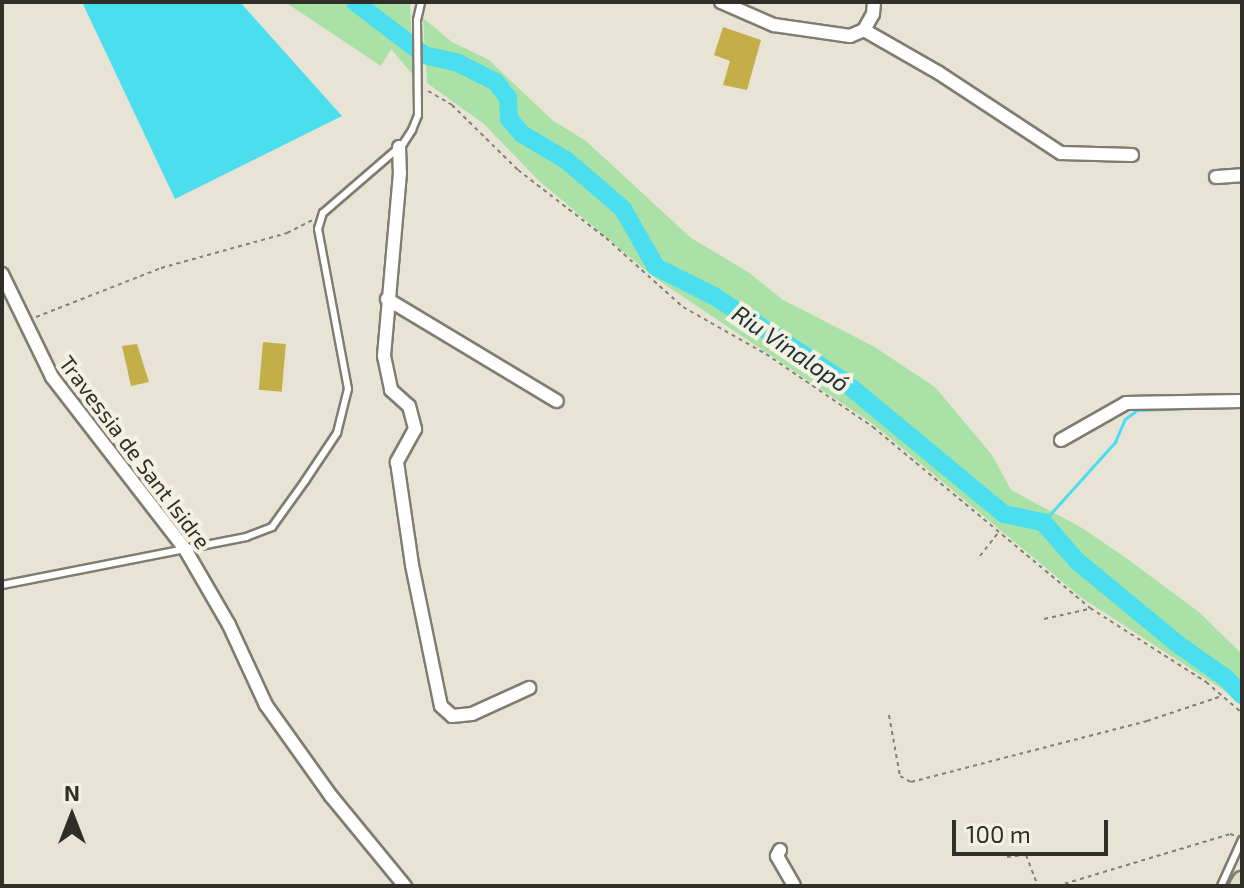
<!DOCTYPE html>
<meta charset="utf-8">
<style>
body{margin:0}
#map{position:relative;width:1244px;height:888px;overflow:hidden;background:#e7e4d5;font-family:"Exo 2",sans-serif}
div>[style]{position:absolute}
.green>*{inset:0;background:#a9e1a6}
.water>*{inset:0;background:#4bdeee}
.stream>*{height:3px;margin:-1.5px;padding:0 1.5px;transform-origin:1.5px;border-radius:1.5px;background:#4bdeee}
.river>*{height:18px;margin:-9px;padding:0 9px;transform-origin:9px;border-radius:9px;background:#4bdeee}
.building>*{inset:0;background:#c4ae48;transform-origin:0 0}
.path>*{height:2px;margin-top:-1px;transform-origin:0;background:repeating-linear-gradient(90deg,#838177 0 4px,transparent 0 8px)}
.roads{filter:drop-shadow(2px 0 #807d70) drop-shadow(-2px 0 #807d70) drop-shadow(0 2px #807d70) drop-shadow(0 -2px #807d70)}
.lane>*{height:6px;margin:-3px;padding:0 3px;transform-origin:3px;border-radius:3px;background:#fff}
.street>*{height:12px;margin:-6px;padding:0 6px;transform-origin:6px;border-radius:6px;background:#fff}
.secondary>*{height:18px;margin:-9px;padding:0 9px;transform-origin:9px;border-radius:9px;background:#d7e2c4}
span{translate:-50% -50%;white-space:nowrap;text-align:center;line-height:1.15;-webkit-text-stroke:8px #f4f1e2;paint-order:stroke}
.street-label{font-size:22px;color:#2f2e28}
.water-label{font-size:24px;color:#1b3336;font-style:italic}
.frame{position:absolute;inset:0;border:4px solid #2f2e28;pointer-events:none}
.north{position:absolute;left:32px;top:776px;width:80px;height:80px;-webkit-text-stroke:6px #f4f1e2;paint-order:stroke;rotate:0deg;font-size:22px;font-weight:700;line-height:32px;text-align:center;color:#2f2e28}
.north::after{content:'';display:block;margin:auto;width:28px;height:36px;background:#2f2e28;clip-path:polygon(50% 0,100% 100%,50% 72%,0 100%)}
.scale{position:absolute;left:952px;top:820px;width:156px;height:36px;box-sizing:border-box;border:4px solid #2f2e28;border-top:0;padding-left:10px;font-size:24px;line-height:28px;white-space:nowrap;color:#2f2e28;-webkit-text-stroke:6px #f4f1e2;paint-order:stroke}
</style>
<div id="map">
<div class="green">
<i style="clip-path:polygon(285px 2px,410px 2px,413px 75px,391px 49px,381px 66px)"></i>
<i style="clip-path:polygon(423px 18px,452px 42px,489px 60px,552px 120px,586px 141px,691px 238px,748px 272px,783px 300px,873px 346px,935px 387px,992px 455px,1011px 490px,1082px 528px,1126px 558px,1199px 612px,1242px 654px,1242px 706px,1231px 695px,1082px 598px,873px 424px,655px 278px,539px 181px,484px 124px,427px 83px)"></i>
</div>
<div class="water">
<i style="clip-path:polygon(82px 2px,240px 2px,342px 116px,175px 199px)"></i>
</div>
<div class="stream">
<i style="left:1043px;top:522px;width:108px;rotate:-48deg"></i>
<i style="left:1115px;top:442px;width:25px;rotate:-67deg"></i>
<i style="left:1125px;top:419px;width:15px;rotate:-37deg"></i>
<i style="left:1137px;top:410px;width:88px;rotate:-2deg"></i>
</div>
<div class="river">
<i style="left:355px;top:2px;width:87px;rotate:37.5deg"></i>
<i style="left:424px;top:55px;width:35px;rotate:13deg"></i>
<i style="left:458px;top:63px;width:42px;rotate:26.6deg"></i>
<i style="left:496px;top:82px;width:20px;rotate:53deg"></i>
<i style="left:508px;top:98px;width:21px;rotate:87deg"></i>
<i style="left:509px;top:119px;width:20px;rotate:49deg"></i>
<i style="left:522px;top:134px;width:51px;rotate:30.6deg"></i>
<i style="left:566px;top:160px;width:75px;rotate:40.7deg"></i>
<i style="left:623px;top:209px;width:67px;rotate:60.4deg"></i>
<i style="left:656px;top:267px;width:65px;rotate:26.6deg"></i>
<i style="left:714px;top:296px;width:153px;rotate:33.3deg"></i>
<i style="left:842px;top:380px;width:210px;rotate:39.6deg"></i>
<i style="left:1004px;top:514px;width:40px;rotate:12deg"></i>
<i style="left:1043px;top:522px;width:52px;rotate:48.9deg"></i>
<i style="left:1077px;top:561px;width:132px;rotate:39.5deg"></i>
<i style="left:1179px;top:645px;width:57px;rotate:35.1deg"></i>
<i style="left:1226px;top:678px;width:23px;rotate:47deg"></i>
</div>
<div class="building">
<i style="clip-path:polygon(723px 27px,761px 40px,747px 90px,723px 85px,730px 61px,714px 55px)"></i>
<i style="left:263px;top:342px;width:23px;height:48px;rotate:5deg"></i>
<i style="clip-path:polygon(137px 344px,149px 382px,131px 386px,122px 346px)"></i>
</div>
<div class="path">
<i style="left:428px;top:91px;width:28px;rotate:30deg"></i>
<i style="left:452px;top:105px;width:93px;rotate:44.6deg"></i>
<i style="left:518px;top:170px;width:111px;rotate:37.7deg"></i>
<i style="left:606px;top:238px;width:103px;rotate:41.9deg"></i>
<i style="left:683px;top:307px;width:95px;rotate:29.5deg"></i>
<i style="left:766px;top:354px;width:130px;rotate:34.3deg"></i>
<i style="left:873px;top:427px;width:283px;rotate:39.8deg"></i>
<i style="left:1090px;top:608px;width:138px;rotate:32.5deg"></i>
<i style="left:1206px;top:682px;width:48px;rotate:40.7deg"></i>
<i style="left:36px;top:317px;width:134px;rotate:-21.4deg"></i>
<i style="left:161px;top:268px;width:131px;rotate:-15.5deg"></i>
<i style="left:287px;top:233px;width:28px;rotate:-27deg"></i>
<i style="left:980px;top:556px;width:28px;rotate:-52deg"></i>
<i style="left:1044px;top:619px;width:46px;rotate:-12.5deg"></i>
<i style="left:889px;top:715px;width:62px;rotate:79.8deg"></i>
<i style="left:900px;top:776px;width:13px;rotate:29deg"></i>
<i style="left:911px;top:782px;width:244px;rotate:-14.5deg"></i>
<i style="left:1147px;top:721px;width:79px;rotate:-18.4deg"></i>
<i style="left:1007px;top:857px;width:19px;rotate:-6deg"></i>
<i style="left:1026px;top:855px;width:33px;rotate:69deg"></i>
<i style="left:1057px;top:886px;width:181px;rotate:-16.7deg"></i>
<i style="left:1230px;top:834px;width:6px;rotate:18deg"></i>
</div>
<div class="roads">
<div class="lane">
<i style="left:2px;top:585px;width:249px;rotate:-11.1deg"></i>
<i style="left:246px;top:537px;width:28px;rotate:-21deg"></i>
<i style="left:272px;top:527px;width:57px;rotate:-54.3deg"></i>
<i style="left:305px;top:481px;width:58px;rotate:-56.3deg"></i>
<i style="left:337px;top:433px;width:45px;rotate:-76deg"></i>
<i style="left:348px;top:389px;width:163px;rotate:-100.6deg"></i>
<i style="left:318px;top:229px;width:17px;rotate:-73deg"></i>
<i style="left:323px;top:213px;width:106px;rotate:-40.8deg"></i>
<i style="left:403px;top:144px;width:17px;rotate:-57deg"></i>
<i style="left:412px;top:130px;width:16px;rotate:-68deg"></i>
<i style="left:418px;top:115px;width:95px;rotate:-90.6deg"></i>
<i style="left:417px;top:20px;width:18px;rotate:-77deg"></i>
<i style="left:1221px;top:886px;width:51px;rotate:-65.5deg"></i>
</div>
<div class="street">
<i style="left:721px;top:2px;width:58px;rotate:23.5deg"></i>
<i style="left:774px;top:25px;width:77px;rotate:8.2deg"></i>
<i style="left:850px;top:36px;width:15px;rotate:-23deg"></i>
<i style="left:864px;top:30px;width:18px;rotate:-61deg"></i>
<i style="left:873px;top:14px;width:12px;rotate:-85deg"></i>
<i style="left:864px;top:30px;width:86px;rotate:29.8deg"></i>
<i style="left:939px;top:73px;width:146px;rotate:33.3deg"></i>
<i style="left:1061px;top:153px;width:71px;rotate:1.6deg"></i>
<i style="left:399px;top:147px;width:26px;rotate:88deg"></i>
<i style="left:400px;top:173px;width:184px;rotate:95deg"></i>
<i style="left:384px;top:356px;width:35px;rotate:78deg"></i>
<i style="left:391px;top:390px;width:24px;rotate:42deg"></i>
<i style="left:409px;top:406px;width:24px;rotate:75deg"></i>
<i style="left:415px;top:429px;width:38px;rotate:119deg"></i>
<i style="left:397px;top:462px;width:104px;rotate:81.7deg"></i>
<i style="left:412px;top:565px;width:144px;rotate:78.4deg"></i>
<i style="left:441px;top:706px;width:15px;rotate:42deg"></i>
<i style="left:452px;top:716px;width:20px;rotate:-6deg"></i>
<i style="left:472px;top:714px;width:63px;rotate:-24.5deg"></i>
<i style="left:1216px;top:177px;width:26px;rotate:-4deg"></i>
<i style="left:2px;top:274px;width:114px;rotate:64.1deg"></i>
<i style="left:52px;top:377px;width:217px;rotate:52.3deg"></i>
<i style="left:185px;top:549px;width:88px;rotate:59.9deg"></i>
<i style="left:229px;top:625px;width:88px;rotate:65.2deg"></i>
<i style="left:266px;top:705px;width:112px;rotate:54.5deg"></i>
<i style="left:331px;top:796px;width:117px;rotate:50.6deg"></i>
<i style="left:387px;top:299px;width:198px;rotate:31deg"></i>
<i style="left:1061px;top:440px;width:75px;rotate:-29.6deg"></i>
<i style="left:1126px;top:403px;width:116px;rotate:-1deg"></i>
<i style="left:780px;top:850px;width:7px;rotate:117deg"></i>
<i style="left:777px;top:856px;width:34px;rotate:60deg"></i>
</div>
<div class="secondary">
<i style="left:1239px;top:886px;width:6px;rotate:-59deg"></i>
</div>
</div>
<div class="street-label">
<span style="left:135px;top:452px;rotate:53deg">Travessia de Sant Isidre</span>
</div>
<div class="water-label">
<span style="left:791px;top:348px;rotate:34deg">Riu Vinalopó</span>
</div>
<div class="frame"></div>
<div class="north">N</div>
<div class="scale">100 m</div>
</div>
